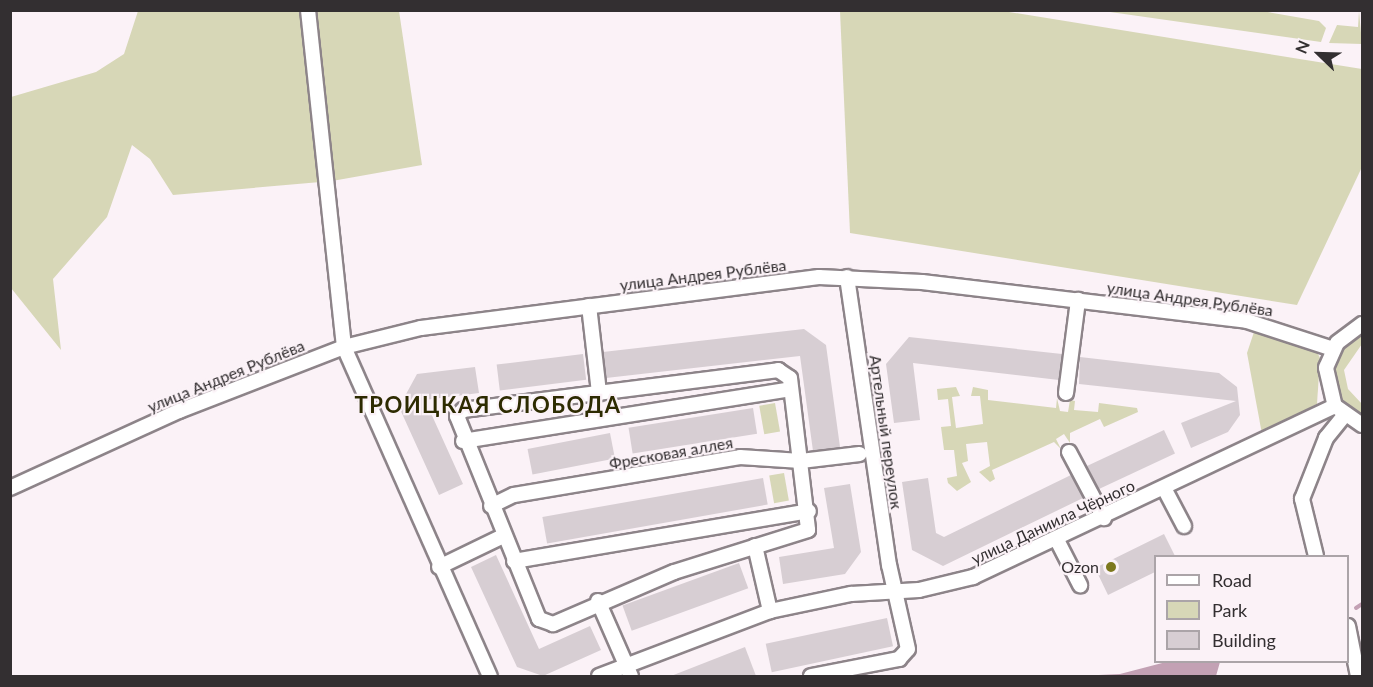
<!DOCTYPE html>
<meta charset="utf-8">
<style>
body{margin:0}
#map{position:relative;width:1373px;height:687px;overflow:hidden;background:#fbf2f7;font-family:Lato,sans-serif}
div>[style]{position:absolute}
.green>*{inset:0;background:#d7d7b7;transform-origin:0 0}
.water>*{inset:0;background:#c3a1b4}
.stream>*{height:4px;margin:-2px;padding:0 2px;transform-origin:2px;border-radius:2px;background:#c3a1b4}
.building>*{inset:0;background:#d7ced3;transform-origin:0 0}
.roads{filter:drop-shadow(2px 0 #8d8489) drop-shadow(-2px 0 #8d8489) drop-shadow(0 2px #8d8489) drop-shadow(0 -2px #8d8489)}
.minor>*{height:14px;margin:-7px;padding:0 7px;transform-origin:7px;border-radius:7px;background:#fff}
.dots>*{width:16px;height:16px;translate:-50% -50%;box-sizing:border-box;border:3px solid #fbf2f7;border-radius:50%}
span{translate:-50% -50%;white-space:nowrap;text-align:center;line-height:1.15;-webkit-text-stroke:4.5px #fbf2f7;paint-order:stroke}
.street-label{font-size:16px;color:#332f31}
.poi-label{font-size:16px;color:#332f31}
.right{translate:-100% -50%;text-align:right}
.district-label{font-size:22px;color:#2d2b01;font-weight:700;letter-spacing:1.5px}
.frame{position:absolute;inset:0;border:12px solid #332f31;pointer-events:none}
.legend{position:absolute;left:1154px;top:555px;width:195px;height:108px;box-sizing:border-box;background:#fbf2f7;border:2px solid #aba4a8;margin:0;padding:8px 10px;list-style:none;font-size:18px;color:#332f31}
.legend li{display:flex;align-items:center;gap:12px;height:30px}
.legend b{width:30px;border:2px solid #aba4a8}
.north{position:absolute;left:1289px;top:24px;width:60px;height:60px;-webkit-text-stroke:4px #fbf2f7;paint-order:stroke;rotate:293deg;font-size:16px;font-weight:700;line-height:24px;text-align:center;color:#332f31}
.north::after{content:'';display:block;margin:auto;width:21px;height:27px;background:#332f31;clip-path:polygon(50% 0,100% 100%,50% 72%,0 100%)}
</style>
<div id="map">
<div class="green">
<i style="clip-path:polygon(138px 11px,399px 11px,422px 165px,332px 181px,173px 195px,150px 159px,132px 145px,107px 217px,53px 279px,61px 350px,11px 288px,11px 97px,96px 72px,124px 54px)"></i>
<i style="clip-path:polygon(840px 11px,1003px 11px,1362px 69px,1362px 167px,1297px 305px,850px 233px)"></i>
<i style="clip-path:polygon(1103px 11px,1262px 11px,1319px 21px,1326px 28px,1321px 42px)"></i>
<i style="clip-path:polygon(1359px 11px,1362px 44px,1329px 43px,1337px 25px,1358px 27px)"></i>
<i style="clip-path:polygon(1255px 329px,1316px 350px,1320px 358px,1317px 404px,1262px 434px,1247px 353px)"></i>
<i style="clip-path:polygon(1362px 330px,1362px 344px,1344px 370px,1348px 389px,1362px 404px,1362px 418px,1337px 395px,1332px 369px,1342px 346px)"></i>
<i style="clip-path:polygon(956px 387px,960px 396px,952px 397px,956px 428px,983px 424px,980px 396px,971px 396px,973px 387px,988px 390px,988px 400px,1056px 408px,1057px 398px,1060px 411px,1068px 412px,1070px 400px,1075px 401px,1074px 410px,1098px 412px,1099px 403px,1137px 408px,1138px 412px,1104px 427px,1100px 419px,1070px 433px,1070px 443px,1064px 434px,1056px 439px,1061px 449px,1054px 442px,992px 470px,995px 479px,990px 482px,979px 472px,990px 466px,987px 442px,966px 444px,968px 461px,962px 463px,971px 482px,957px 491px,948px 483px,947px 478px,957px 476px,954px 450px,944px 450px,941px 427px,951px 426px,948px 399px,938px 400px,937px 389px)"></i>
<i style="left:775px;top:403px;width:29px;height:16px;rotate:80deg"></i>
<i style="left:784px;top:473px;width:28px;height:15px;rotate:80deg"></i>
</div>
<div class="water">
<i style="clip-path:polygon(1166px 662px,1220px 662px,1216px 676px,1077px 676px,1120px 674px)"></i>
</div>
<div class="stream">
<i style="left:1356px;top:608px;width:7px;rotate:-34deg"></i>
</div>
<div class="building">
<i style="clip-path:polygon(804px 329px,826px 345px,840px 447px,813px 451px,800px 356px,606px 378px,603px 352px)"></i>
<i style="clip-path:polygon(909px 337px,1062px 354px,1059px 380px,913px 363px,920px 420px,894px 423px,886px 364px)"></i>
<i style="left:583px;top:354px;width:26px;height:87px;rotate:83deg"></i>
<i style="clip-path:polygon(1080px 357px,1219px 373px,1237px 387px,1240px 415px,1228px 432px,1191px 448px,1181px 423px,1236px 401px,1079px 384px)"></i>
<i style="clip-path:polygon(475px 367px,479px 393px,425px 400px,463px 484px,439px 495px,399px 407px,417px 374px)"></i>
<i style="left:753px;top:408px;width:26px;height:126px;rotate:81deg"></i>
<i style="left:1164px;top:430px;width:26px;height:85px;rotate:65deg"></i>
<i style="left:610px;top:433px;width:26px;height:84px;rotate:79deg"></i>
<i style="clip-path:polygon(1071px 475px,1083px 498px,943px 566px,912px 550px,902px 482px,928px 478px,936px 533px,944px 537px)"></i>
<i style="left:763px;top:478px;width:27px;height:224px;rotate:80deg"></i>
<i style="clip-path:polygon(850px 484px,861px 552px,845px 574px,783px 584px,779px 557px,834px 548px,824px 488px)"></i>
<i style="clip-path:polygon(1164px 534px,1175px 556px,1155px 556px,1155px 572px,1108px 595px,1095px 568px)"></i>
<i style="clip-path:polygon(496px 555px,539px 649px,590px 626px,601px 650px,543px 676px,517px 667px,471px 567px)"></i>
<i style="left:739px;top:563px;width:27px;height:124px;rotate:70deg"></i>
<i style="left:887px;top:618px;width:29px;height:124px;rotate:78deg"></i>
<i style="clip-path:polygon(745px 647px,756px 676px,671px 676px)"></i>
</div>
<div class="roads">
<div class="minor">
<i style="left:308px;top:10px;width:339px;rotate:83.9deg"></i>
<i style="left:344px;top:347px;width:360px;rotate:66.1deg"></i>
<i style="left:589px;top:306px;width:88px;rotate:83.4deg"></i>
<i style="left:1362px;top:324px;width:31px;rotate:143deg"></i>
<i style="left:1337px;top:343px;width:27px;rotate:114deg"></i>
<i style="left:1326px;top:368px;width:39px;rotate:77deg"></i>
<i style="left:1335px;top:406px;width:33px;rotate:35deg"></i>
<i style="left:778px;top:370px;width:14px;rotate:34deg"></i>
<i style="left:790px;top:378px;width:153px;rotate:83.2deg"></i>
<i style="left:808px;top:530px;width:140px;rotate:162.6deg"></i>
<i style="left:674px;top:572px;width:132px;rotate:156.7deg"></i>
<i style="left:553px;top:624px;width:15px;rotate:-160deg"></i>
<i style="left:539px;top:619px;width:219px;rotate:-112deg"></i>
<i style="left:457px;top:416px;width:8px;rotate:-45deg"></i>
<i style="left:463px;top:410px;width:318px;rotate:-7.2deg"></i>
<i style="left:1066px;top:393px;width:94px;rotate:-82.6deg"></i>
<i style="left:463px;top:441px;width:332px;rotate:-9deg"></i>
<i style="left:1069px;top:452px;width:75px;rotate:62.1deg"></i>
<i style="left:10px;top:488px;width:186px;rotate:-24.5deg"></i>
<i style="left:179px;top:411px;width:177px;rotate:-21.2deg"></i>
<i style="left:344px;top:347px;width:79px;rotate:-13.9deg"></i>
<i style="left:421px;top:328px;width:401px;rotate:-7.3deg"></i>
<i style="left:819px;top:277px;width:103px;rotate:2.8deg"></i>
<i style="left:922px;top:282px;width:327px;rotate:6.8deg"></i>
<i style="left:1247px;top:321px;width:90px;rotate:18deg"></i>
<i style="left:1164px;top:488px;width:43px;rotate:62.2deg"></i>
<i style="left:491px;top:506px;width:25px;rotate:-26deg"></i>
<i style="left:514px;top:495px;width:229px;rotate:-9.5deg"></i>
<i style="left:740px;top:457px;width:61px;rotate:3.8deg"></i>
<i style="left:801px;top:461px;width:59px;rotate:-6.8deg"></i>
<i style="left:1057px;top:540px;width:51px;rotate:62.9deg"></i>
<i style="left:755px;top:546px;width:67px;rotate:77deg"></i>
<i style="left:1316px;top:556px;width:59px;rotate:-103.8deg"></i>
<i style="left:1302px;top:499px;width:66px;rotate:-68.5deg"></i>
<i style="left:1326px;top:438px;width:28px;rotate:-51deg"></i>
<i style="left:514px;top:561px;width:299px;rotate:-9.6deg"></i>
<i style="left:439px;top:567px;width:71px;rotate:-25.8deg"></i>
<i style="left:598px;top:601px;width:82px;rotate:66.3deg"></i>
<i style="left:1348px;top:626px;width:51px;rotate:78.7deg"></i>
<i style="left:599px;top:676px;width:183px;rotate:-20.8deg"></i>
<i style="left:770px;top:611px;width:83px;rotate:-11.9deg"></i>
<i style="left:851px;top:594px;width:68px;rotate:-3.4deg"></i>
<i style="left:919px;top:590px;width:56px;rotate:-13.5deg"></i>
<i style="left:973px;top:577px;width:400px;rotate:-25.3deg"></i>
<i style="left:811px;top:676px;width:90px;rotate:-10.9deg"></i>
<i style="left:899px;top:659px;width:13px;rotate:-48deg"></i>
<i style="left:908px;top:649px;width:86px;rotate:-102.7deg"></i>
<i style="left:889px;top:565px;width:291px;rotate:-98.3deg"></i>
</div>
</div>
<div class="dots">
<i style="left:1111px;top:567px;background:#7c781d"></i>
</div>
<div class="street-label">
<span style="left:703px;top:275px;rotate:-7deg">улица Андрея Рублёва</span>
<span style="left:1190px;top:299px;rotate:8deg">улица Андрея Рублёва</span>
<span style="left:226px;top:376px;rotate:-22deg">улица Андрея Рублёва</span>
<span style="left:886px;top:432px;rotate:82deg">Артельный переулок</span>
<span style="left:671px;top:453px;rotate:-10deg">Фресковая аллея</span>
<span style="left:1053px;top:522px;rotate:-25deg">улица Даниила Чёрного</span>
</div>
<div class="poi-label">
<span class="right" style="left:1099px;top:567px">Ozon</span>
</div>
<div class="district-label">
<span style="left:488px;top:405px">ТРОИЦКАЯ СЛОБОДА</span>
</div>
<div class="frame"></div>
<ul class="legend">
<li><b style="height:8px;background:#fff"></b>Road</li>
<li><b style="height:16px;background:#d7d7b7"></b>Park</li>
<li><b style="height:16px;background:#d7ced3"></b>Building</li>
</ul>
<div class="north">N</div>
</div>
